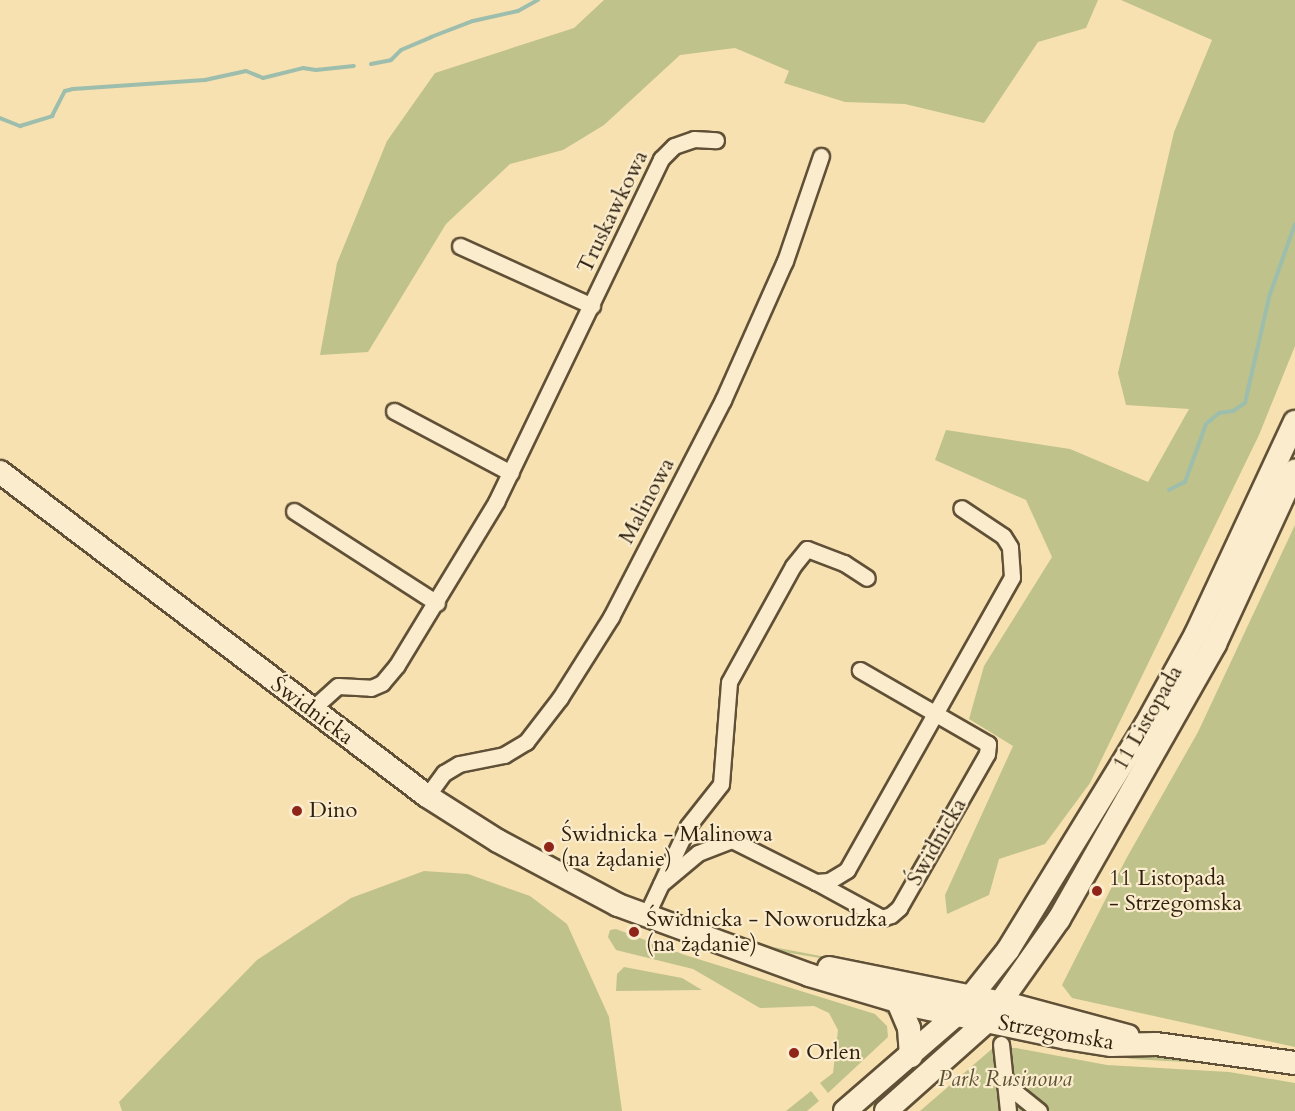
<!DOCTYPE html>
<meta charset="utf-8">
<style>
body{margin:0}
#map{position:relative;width:1295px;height:1111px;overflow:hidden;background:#f7e1b1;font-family:Cardo,serif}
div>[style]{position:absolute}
.green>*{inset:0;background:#bfc28a}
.stream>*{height:4px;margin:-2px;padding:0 2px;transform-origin:2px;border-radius:2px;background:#9dbeac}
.roads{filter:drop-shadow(2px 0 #605037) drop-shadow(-2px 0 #605037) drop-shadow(0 2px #605037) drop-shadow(0 -2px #605037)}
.street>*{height:15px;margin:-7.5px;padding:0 7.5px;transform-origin:7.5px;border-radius:7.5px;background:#faeccc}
.secondary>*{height:22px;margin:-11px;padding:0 11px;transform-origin:11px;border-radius:11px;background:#faeccc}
.dots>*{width:16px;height:16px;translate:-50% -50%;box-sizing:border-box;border:3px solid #faeccc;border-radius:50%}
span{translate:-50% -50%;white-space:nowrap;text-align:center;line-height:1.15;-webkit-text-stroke:4.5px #faeccc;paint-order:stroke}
.street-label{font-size:22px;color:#2e1f0e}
.poi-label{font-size:22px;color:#2e1f0e}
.left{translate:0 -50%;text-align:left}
.park-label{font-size:22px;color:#5a5033;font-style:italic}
</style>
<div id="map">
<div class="green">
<i style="clip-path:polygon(604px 0,1098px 0,1086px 28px,1038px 42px,984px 123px,905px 104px,845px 102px,784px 83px,789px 71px,735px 48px,680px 55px,604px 125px,563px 150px,510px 164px,446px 224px,368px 352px,320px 355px,337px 263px,387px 141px,435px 73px,574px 28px)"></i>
<i style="clip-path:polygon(1121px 0,1295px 0,1295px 346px,1259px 435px,1090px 783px,1045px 844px,999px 859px,989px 895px,947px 914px,945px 895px,1013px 746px,969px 719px,984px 666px,1052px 557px,1026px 500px,935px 460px,946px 430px,1070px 449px,1148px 482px,1189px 409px,1126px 405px,1118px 373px,1174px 132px,1212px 40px)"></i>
<i style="clip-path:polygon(1295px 525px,1295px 1047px,1072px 998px,1062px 985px,1126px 859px,1198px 732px)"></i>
<i style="clip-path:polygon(424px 871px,468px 874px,530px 896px,567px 924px,609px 1017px,622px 1111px,122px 1111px,119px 1102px,257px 960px,351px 898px)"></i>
<i style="clip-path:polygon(670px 913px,773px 947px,921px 975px,778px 951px)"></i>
<i style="clip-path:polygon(616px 929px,685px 955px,875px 1014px,887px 1026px,888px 1037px,828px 1093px,820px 1083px,833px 1073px,838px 1030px,829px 1013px,814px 1006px,760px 1008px,693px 969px,616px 950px,608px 937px,610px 930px)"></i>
<i style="clip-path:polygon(675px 940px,889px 1009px,894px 1019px,881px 1009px)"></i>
<i style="clip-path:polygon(624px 967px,682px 978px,702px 990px,616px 991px,617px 974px)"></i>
<i style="clip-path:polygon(993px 1048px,1016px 1048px,1107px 1065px,1229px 1072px,1295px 1083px,1295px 1111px,920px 1111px)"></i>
<i style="clip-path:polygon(1073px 1049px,1243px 1059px,1219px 1064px,1132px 1059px)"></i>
<i style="clip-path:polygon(930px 1050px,933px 1054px,899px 1085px,866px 1111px,857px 1111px)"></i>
<i style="clip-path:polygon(811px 1091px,819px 1101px,807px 1111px,786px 1111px)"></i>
</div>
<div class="stream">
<i style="left:371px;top:64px;width:20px;rotate:-11deg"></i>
<i style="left:391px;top:60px;width:14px;rotate:-45deg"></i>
<i style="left:401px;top:50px;width:33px;rotate:-23deg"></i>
<i style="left:431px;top:37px;width:45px;rotate:-20.9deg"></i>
<i style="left:473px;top:21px;width:46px;rotate:-12.5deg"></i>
<i style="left:518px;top:11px;width:23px;rotate:-29deg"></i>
<i style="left:0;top:118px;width:22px;rotate:22deg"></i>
<i style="left:20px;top:126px;width:34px;rotate:-17deg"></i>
<i style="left:52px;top:116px;width:28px;rotate:-63deg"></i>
<i style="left:65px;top:91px;width:8px;rotate:-14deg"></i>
<i style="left:73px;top:89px;width:132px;rotate:-3.9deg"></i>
<i style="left:205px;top:80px;width:42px;rotate:-12.4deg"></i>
<i style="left:246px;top:71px;width:18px;rotate:22deg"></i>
<i style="left:263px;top:78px;width:41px;rotate:-14deg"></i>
<i style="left:303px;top:68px;width:13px;rotate:9deg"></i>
<i style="left:316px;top:70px;width:38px;rotate:-6deg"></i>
<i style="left:1169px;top:490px;width:18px;rotate:-27deg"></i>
<i style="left:1185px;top:482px;width:62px;rotate:-70.1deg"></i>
<i style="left:1206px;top:424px;width:17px;rotate:-40deg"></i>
<i style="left:1219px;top:413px;width:14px;rotate:-8deg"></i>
<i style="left:1233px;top:411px;width:14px;rotate:-34deg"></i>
<i style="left:1245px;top:403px;width:109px;rotate:-77.2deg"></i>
<i style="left:1269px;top:297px;width:77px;rotate:-70.4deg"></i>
</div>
<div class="roads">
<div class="street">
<i style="left:460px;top:246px;width:145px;rotate:24.4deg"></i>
<i style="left:394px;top:411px;width:132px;rotate:27.9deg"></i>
<i style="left:294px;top:511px;width:170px;rotate:32.8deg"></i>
<i style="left:311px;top:710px;width:36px;rotate:-42deg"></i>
<i style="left:338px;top:686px;width:33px;rotate:3deg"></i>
<i style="left:371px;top:688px;width:12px;rotate:-24deg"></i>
<i style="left:382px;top:683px;width:23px;rotate:-50deg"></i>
<i style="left:397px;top:665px;width:191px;rotate:-58.7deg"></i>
<i style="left:496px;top:502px;width:381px;rotate:-64.3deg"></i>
<i style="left:661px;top:159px;width:18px;rotate:-45deg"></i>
<i style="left:674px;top:146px;width:21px;rotate:-19deg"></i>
<i style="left:694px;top:139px;width:22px;rotate:3deg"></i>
<i style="left:427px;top:796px;width:29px;rotate:-54deg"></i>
<i style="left:444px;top:773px;width:17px;rotate:-31deg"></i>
<i style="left:459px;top:764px;width:46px;rotate:-11.3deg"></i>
<i style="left:504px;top:755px;width:26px;rotate:-31deg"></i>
<i style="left:526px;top:742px;width:56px;rotate:-52.3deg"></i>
<i style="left:560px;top:698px;width:96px;rotate:-57.8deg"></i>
<i style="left:611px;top:617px;width:244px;rotate:-62.7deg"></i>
<i style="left:723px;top:400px;width:152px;rotate:-66deg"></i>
<i style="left:785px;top:261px;width:111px;rotate:-71.1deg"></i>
<i style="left:816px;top:882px;width:75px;rotate:28.6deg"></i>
<i style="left:882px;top:918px;width:9px;rotate:-18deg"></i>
<i style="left:891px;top:915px;width:11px;rotate:-41deg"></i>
<i style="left:899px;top:908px;width:177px;rotate:-60.3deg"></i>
<i style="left:987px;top:754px;width:10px;rotate:-84deg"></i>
<i style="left:988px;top:744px;width:148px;rotate:-150deg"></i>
<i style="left:661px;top:884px;width:48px;rotate:-40deg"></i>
<i style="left:698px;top:853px;width:36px;rotate:-21deg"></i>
<i style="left:732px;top:840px;width:94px;rotate:26.6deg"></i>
<i style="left:816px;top:882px;width:13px;rotate:-4deg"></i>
<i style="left:829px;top:881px;width:21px;rotate:-31deg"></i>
<i style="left:847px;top:870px;width:336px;rotate:-60.6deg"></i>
<i style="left:1012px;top:577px;width:30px;rotate:-94deg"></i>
<i style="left:1010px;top:547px;width:13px;rotate:-122deg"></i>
<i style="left:1003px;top:536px;width:50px;rotate:-146.3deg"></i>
<i style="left:646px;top:916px;width:99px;rotate:-65deg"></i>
<i style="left:688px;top:826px;width:53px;rotate:-51.8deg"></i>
<i style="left:721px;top:784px;width:102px;rotate:-85.5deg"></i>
<i style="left:729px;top:682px;width:132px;rotate:-61.1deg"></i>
<i style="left:793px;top:566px;width:22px;rotate:-51deg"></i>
<i style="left:807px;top:549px;width:40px;rotate:21deg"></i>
<i style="left:844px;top:563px;width:27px;rotate:33deg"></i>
<i style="left:1001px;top:1044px;width:67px;rotate:84deg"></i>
<i style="left:1008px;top:1086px;width:40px;rotate:39deg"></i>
</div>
<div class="secondary">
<i style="left:0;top:472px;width:536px;rotate:37.19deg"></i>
<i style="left:427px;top:796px;width:84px;rotate:32.4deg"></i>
<i style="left:498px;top:841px;width:136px;rotate:28.1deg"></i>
<i style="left:618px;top:905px;width:203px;rotate:20.1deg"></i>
<i style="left:809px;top:975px;width:105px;rotate:16.5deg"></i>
<i style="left:910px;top:1005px;width:159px;rotate:11.9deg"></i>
<i style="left:1066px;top:1038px;width:46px;rotate:8.8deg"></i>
<i style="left:1111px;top:1045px;width:45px;rotate:-1.3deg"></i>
<i style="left:1156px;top:1044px;width:140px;rotate:7.8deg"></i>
<i style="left:829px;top:968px;width:187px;rotate:11.4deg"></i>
<i style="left:1012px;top:1005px;width:120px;rotate:15deg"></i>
<i style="left:898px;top:1002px;width:28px;rotate:67deg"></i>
<i style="left:909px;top:1028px;width:28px;rotate:86deg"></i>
<i style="left:845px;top:1111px;width:148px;rotate:-40.9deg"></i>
<i style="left:957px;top:1014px;width:82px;rotate:-51.4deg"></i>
<i style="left:1008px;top:950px;width:264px;rotate:-58.5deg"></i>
<i style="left:1146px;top:725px;width:104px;rotate:-61.2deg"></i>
<i style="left:1196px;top:634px;width:234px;rotate:-65deg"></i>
<i style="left:886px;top:1111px;width:135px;rotate:-41.7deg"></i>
<i style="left:987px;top:1021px;width:125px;rotate:-54.8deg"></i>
<i style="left:1059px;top:919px;width:316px;rotate:-60.4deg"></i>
<i style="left:1215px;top:644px;width:191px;rotate:-65.2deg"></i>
</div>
</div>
<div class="dots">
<i style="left:297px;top:811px;background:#8f2418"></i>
<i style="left:549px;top:847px;background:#8f2418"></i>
<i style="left:1097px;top:891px;background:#8f2418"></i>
<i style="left:634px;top:932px;background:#8f2418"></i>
<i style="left:794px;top:1053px;background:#8f2418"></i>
</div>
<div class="street-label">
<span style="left:613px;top:212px;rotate:-64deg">Truskawkowa</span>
<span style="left:647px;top:501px;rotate:-62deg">Malinowa</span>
<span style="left:312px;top:711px;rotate:37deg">Świdnicka</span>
<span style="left:1148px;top:718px;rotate:-60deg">11 Listopada</span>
<span style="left:937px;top:842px;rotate:-60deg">Świdnicka</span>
<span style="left:1056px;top:1033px;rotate:10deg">Strzegomska</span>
</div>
<div class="poi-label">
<span class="left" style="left:309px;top:811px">Dino</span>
<span class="left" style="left:561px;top:847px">Świdnicka - Malinowa<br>(na żądanie)</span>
<span class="left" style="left:1109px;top:891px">11 Listopada<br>- Strzegomska</span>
<span class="left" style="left:646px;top:932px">Świdnicka - Noworudzka<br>(na żądanie)</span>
<span class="left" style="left:806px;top:1053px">Orlen</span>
</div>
<div class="park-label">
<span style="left:1005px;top:1080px">Park Rusinowa</span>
</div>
</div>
